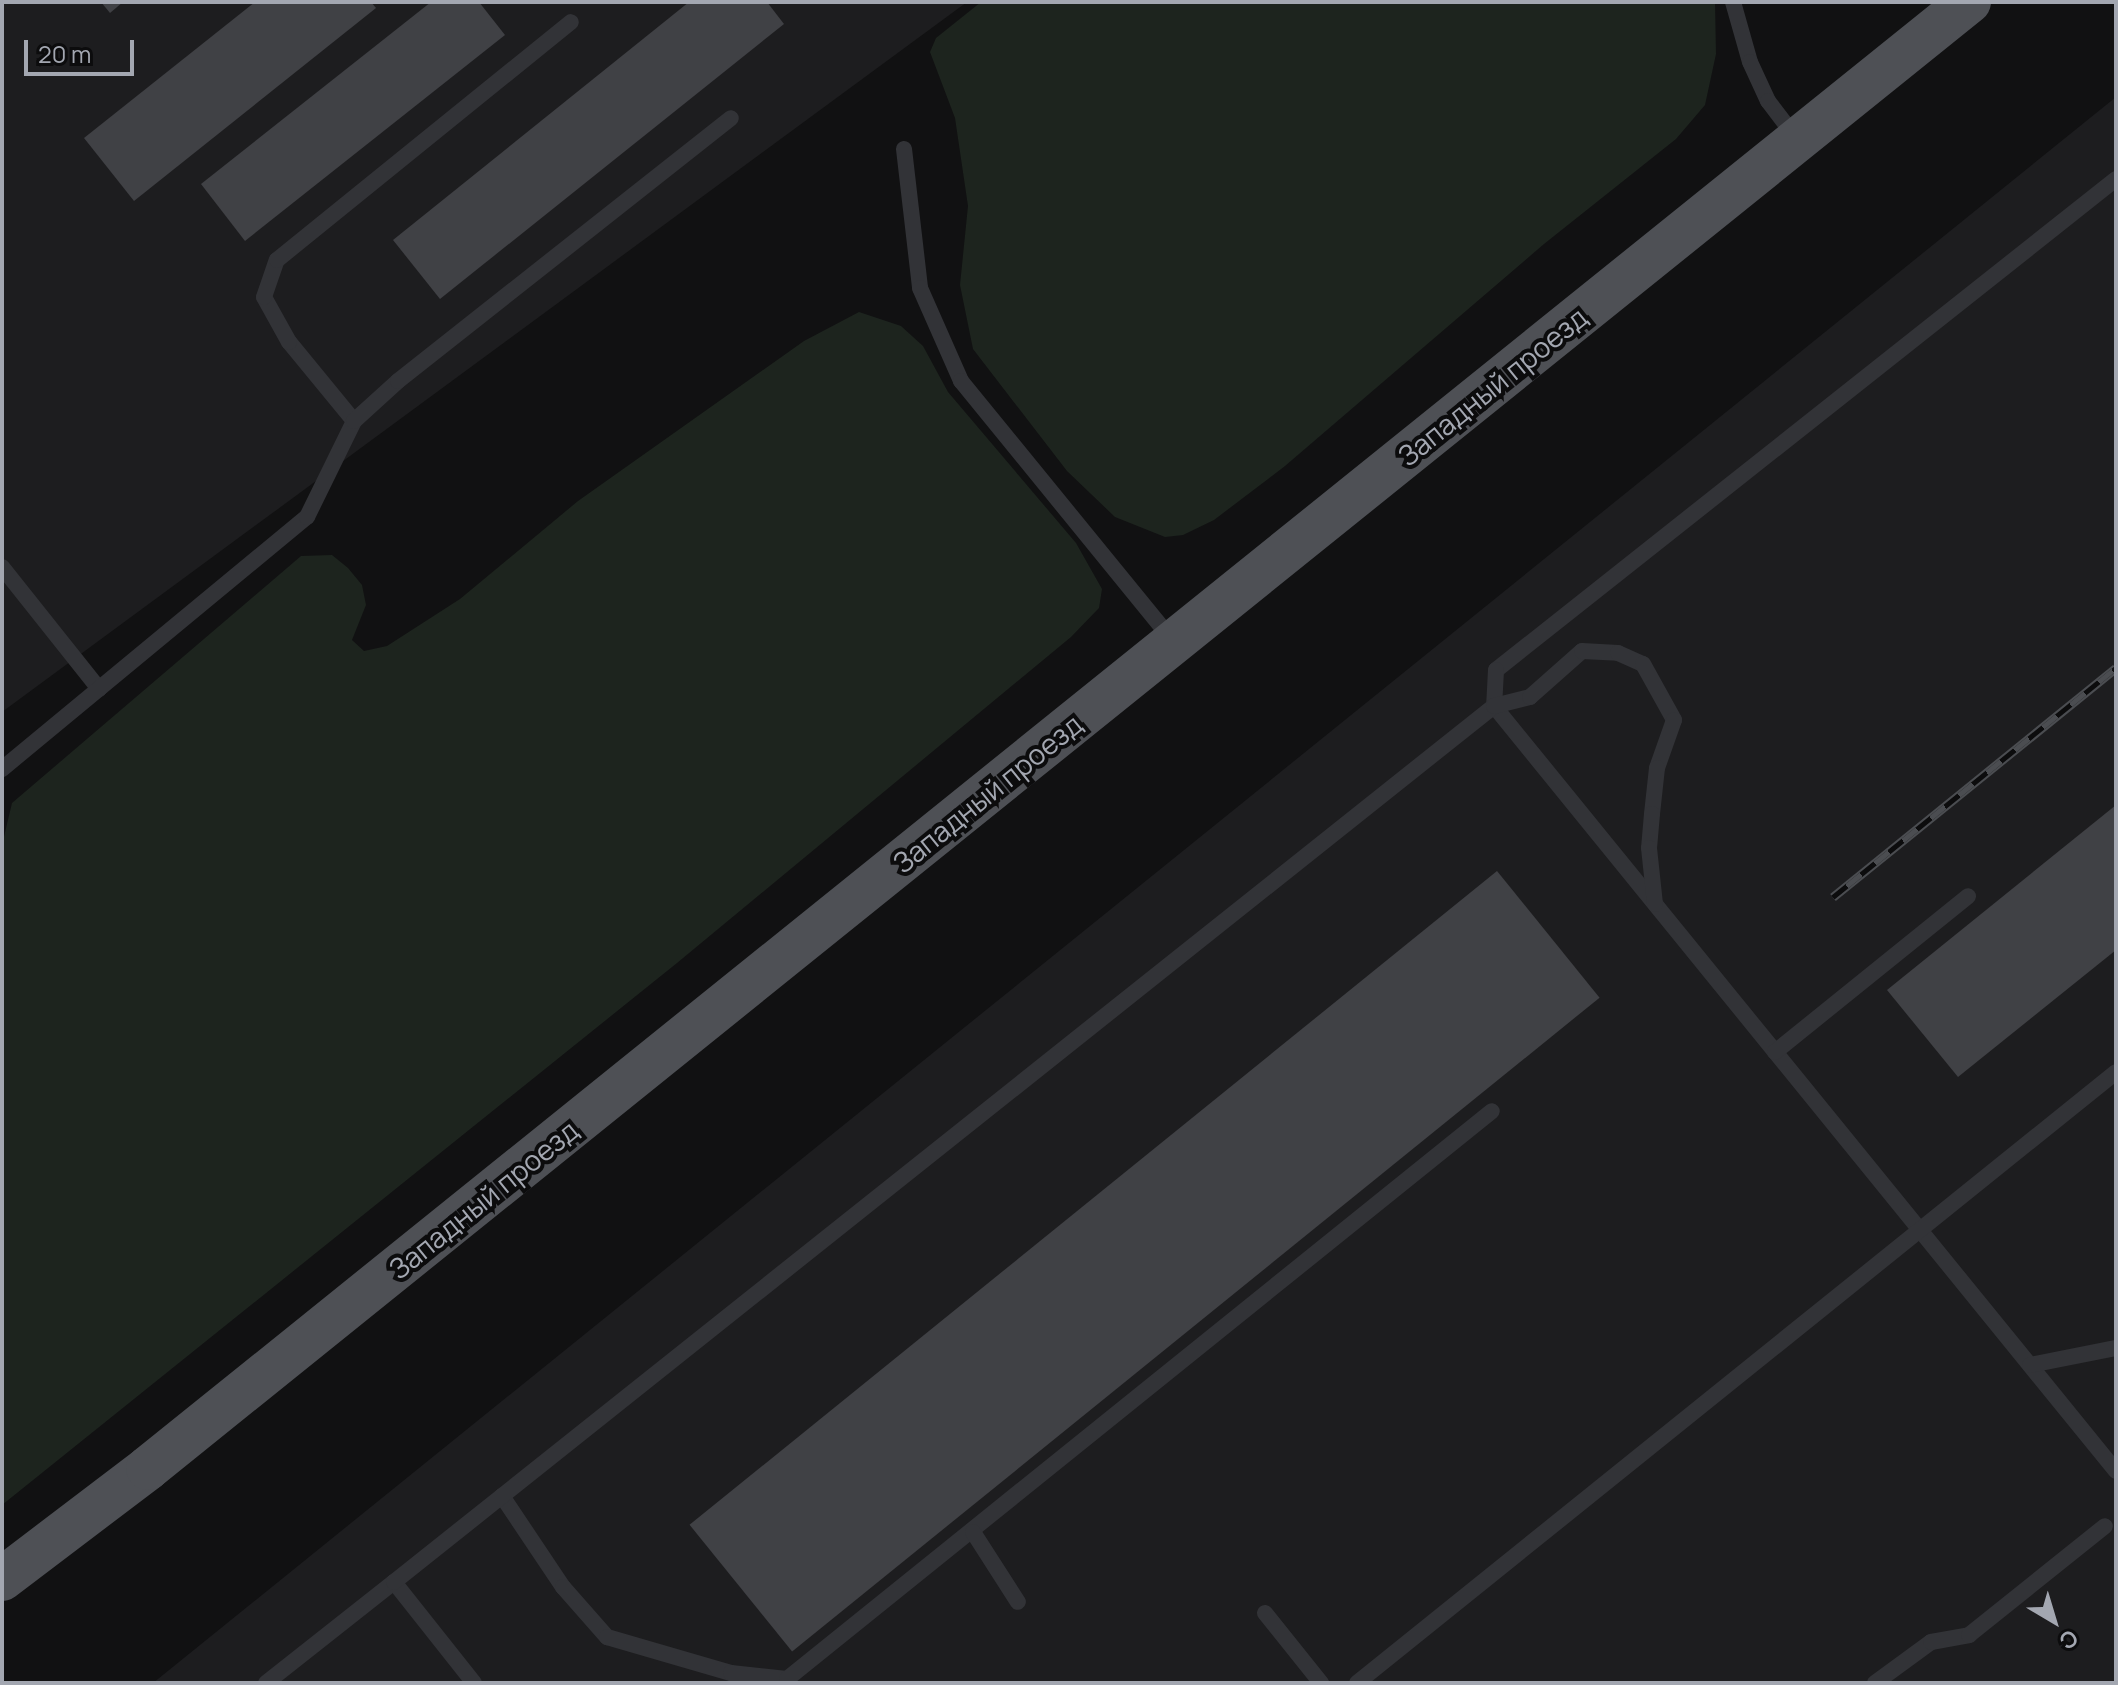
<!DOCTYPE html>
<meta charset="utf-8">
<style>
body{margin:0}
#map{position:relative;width:2118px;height:1685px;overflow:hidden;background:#111112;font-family:Manrope,sans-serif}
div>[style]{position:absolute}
.built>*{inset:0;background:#1d1d1f}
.green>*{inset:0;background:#1d241e}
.building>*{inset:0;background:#404145;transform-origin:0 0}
.lane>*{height:16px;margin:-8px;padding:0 8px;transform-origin:8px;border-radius:8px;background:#323337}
.primary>*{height:44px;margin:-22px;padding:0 22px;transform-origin:22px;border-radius:22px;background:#4e5055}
.rail>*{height:9px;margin-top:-4.5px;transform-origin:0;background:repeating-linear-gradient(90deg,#0c0c0d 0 18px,#4b4d51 0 36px);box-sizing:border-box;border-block:2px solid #4b4d51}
span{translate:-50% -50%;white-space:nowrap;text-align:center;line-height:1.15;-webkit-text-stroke:8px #0c0c0d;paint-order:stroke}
.street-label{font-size:28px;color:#a3a7b1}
.frame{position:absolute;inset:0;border:4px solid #a3a7b1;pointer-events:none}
.north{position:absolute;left:2014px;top:1581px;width:80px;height:80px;-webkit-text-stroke:6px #0c0c0d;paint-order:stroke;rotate:142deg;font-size:22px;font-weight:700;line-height:32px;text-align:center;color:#a3a7b1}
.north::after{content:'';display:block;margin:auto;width:28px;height:36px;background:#a3a7b1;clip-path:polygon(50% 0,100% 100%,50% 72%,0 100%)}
.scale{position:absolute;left:24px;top:40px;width:110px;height:36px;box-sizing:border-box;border:4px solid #a3a7b1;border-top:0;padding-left:10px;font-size:24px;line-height:28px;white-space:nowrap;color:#a3a7b1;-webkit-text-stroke:6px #0c0c0d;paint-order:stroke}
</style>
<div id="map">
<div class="built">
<i style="clip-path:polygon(2px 2px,967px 2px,2px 712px)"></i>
<i style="clip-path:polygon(2116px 97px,2116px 1683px,153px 1683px)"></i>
</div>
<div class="green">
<i style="clip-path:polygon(981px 2px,1715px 2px,1716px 54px,1705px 105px,1676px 139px,1544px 244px,1285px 466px,1214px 520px,1183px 535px,1165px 537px,1115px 517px,1067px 471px,973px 349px,960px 285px,968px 206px,955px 118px,930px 52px,936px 38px)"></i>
<i style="clip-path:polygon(859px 312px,901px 326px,923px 346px,948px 392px,1076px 543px,1102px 589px,1099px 608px,1071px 637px,677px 963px,2px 1505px,2px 845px,12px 803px,301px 556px,332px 555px,348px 568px,362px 585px,366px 605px,352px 640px,364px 651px,387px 646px,460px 599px,578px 501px,804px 341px)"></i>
</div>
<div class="building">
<i style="clip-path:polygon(101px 2px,123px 2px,110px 13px)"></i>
<i style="clip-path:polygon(255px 2px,371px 2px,376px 8px,134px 201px,84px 138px)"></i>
<i style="clip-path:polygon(431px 2px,479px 2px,505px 35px,245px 241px,201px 184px)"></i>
<i style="clip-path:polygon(689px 2px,767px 2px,784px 24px,440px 299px,393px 240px)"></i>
<i style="clip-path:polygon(2116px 805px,2116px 950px,1958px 1077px,1887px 990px)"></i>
<i style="left:1497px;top:871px;width:163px;height:1039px;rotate:51deg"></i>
</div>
<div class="lane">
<i style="left:1733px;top:2px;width:62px;rotate:74.2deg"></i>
<i style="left:1750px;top:62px;width:43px;rotate:65.2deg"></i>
<i style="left:1768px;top:101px;width:48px;rotate:52.7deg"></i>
<i style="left:904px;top:149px;width:140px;rotate:83.4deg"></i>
<i style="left:920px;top:288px;width:102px;rotate:66.2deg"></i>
<i style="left:961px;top:381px;width:335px;rotate:50.8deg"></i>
<i style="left:2116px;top:179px;width:791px;rotate:141.62deg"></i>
<i style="left:1496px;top:670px;width:36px;rotate:93deg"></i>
<i style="left:1494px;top:706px;width:986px;rotate:50.89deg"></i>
<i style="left:354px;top:421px;width:102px;rotate:-129.4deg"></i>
<i style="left:289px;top:342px;width:51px;rotate:-119.1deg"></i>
<i style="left:264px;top:297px;width:39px;rotate:-71deg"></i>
<i style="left:277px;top:260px;width:378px;rotate:-39deg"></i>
<i style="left:2px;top:567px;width:156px;rotate:51.5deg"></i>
<i style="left:2px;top:769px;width:396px;rotate:-39.6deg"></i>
<i style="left:307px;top:517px;width:107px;rotate:-63.9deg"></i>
<i style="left:354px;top:421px;width:59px;rotate:-42.3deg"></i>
<i style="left:398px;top:381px;width:424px;rotate:-38.3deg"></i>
<i style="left:1775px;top:1052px;width:248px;rotate:-38.9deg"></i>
<i style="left:2030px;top:1365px;width:88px;rotate:-11.2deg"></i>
<i style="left:502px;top:1496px;width:110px;rotate:56.2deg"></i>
<i style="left:563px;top:1587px;width:67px;rotate:48.7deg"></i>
<i style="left:607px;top:1637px;width:129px;rotate:16.2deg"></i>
<i style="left:731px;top:1673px;width:56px;rotate:6.1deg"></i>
<i style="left:787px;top:1679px;width:905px;rotate:-38.86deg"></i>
<i style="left:973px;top:1532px;width:83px;rotate:57.3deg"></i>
<i style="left:1265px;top:1613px;width:90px;rotate:51.3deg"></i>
<i style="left:266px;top:1683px;width:163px;rotate:-38.3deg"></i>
<i style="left:474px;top:1683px;width:129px;rotate:-128.4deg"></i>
<i style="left:394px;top:1582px;width:1406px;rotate:-38.53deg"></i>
<i style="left:1494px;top:706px;width:37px;rotate:-14deg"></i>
<i style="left:1530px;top:697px;width:69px;rotate:-41.5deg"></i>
<i style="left:1582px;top:651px;width:36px;rotate:3deg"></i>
<i style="left:1618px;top:653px;width:27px;rotate:24deg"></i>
<i style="left:1643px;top:664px;width:64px;rotate:61deg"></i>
<i style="left:1674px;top:720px;width:51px;rotate:109.5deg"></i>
<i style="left:1657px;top:768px;width:46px;rotate:96.2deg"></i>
<i style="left:1652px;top:814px;width:34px;rotate:95deg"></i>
<i style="left:1649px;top:848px;width:56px;rotate:83.9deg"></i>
<i style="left:1357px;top:1683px;width:974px;rotate:-38.83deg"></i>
<i style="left:1875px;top:1683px;width:69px;rotate:-36.2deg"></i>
<i style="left:1931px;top:1642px;width:39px;rotate:-10deg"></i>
<i style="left:1969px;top:1635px;width:174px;rotate:-38.7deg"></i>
</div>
<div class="primary">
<i style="left:2px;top:1579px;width:183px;rotate:-37.2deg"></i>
<i style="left:148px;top:1468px;width:2338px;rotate:-38.84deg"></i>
</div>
<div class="rail">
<i style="left:1833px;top:897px;width:364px;rotate:-39deg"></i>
</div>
<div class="street-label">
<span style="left:1492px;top:386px;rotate:-39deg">Западный проезд</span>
<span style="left:987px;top:793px;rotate:-39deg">Западный проезд</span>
<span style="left:483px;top:1199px;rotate:-39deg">Западный проезд</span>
</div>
<div class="frame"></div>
<div class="north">С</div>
<div class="scale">20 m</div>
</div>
